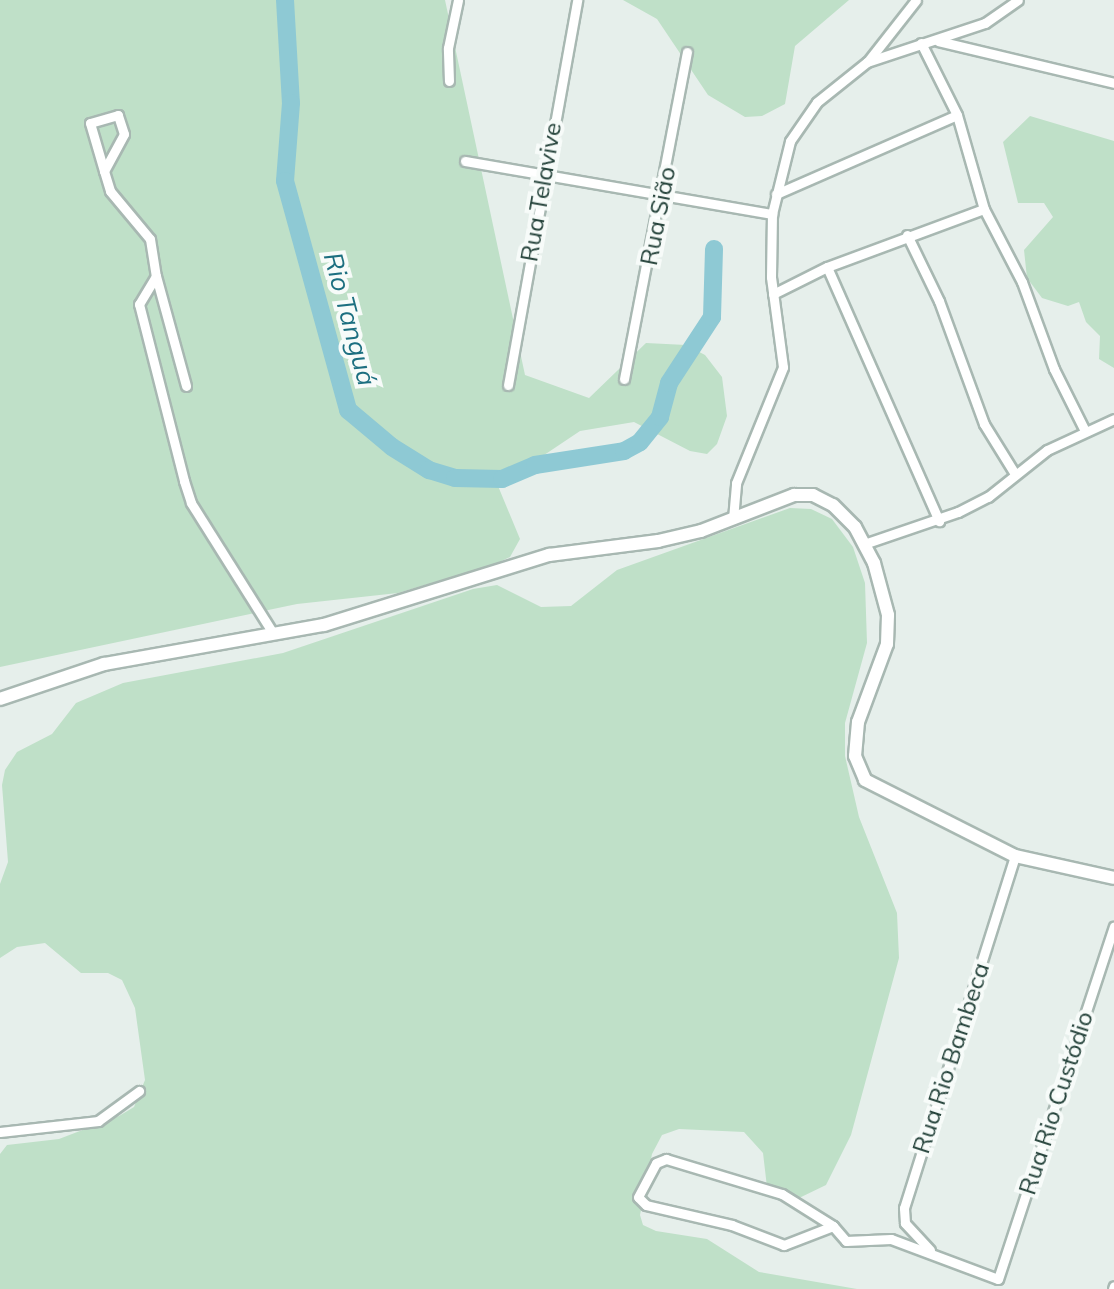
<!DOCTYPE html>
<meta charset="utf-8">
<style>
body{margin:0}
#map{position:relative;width:1114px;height:1289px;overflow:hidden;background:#e6efeb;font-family:Mulish,sans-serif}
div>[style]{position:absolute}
.green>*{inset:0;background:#bfe0c8}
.river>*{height:18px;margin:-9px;padding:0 9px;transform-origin:9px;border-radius:9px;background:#8ec9d4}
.roads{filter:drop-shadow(2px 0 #a8b8b2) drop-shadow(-2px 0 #a8b8b2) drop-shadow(0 2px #a8b8b2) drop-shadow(0 -2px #a8b8b2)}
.minor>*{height:9px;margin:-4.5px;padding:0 4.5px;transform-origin:4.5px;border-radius:4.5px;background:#fff}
.secondary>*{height:12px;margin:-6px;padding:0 6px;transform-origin:6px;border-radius:6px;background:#fff}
span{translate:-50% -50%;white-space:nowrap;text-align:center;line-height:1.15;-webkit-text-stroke:8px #f7fbf9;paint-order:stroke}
.street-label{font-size:24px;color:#24423a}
.water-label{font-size:26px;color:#1c6f80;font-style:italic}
</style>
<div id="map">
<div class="green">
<i style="clip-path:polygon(0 0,445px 0,525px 375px,589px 398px,646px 343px,686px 345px,705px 355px,722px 377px,727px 416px,717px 444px,707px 454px,690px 451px,634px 422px,580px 431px,498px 486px,520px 539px,510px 557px,495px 564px,398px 593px,297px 604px,0 667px)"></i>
<i style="clip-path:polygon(623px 0,849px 0,795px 46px,785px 104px,762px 116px,745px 117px,708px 95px,657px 19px)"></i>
<i style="clip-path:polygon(1030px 116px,1114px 141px,1114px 368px,1099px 359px,1100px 336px,1086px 322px,1079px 302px,1068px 306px,1042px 298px,1027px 278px,1024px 250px,1053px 217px,1044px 203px,1018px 203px,1003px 142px)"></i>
<i style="clip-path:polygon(790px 508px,811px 509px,832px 519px,853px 547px,865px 583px,867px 643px,845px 723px,845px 756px,859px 817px,897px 913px,899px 958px,851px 1135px,826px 1185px,797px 1199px,767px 1187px,763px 1153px,744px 1132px,679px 1129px,662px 1135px,652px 1154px,640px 1215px,643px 1225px,656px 1231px,707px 1239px,759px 1272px,857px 1289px,0 1289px,0 1154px,7px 1145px,59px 1139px,119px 1116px,134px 1107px,145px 1080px,135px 1008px,122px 980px,108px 973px,81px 973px,45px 943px,17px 947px,0 958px,0 884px,8px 862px,2px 785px,5px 770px,17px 752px,52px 734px,76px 703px,123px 683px,283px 653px,473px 589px,497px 585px,541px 607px,571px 606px,617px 570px)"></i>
</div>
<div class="river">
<i style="left:285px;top:0;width:103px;rotate:86.7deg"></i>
<i style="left:291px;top:103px;width:78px;rotate:94.4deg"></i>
<i style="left:285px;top:181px;width:238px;rotate:74.6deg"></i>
<i style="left:348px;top:410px;width:57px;rotate:40.1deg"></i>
<i style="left:392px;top:447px;width:44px;rotate:31.9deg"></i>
<i style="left:429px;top:470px;width:27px;rotate:17deg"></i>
<i style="left:455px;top:478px;width:47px;rotate:1.2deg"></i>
<i style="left:502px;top:479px;width:36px;rotate:-23deg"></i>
<i style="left:535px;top:465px;width:90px;rotate:-8.9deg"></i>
<i style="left:624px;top:451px;width:18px;rotate:-29deg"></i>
<i style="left:640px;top:442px;width:32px;rotate:-51deg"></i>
<i style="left:660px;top:417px;width:35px;rotate:-75deg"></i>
<i style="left:669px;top:383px;width:79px;rotate:-56.9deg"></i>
<i style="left:712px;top:317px;width:68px;rotate:-88.3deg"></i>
</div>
<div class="roads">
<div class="minor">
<i style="left:938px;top:41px;width:181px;rotate:13.4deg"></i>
<i style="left:921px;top:43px;width:80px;rotate:63.4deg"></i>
<i style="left:957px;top:115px;width:98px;rotate:74deg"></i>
<i style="left:984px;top:209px;width:82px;rotate:62.5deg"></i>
<i style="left:1022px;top:282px;width:93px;rotate:69.8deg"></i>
<i style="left:1054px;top:369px;width:69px;rotate:63.4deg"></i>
<i style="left:869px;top:60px;width:76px;rotate:-51.9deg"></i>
<i style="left:449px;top:81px;width:33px;rotate:-92deg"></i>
<i style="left:448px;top:48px;width:49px;rotate:-78.2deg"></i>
<i style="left:465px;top:161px;width:312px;rotate:9.8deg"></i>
<i style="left:104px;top:171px;width:42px;rotate:-61.6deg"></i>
<i style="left:124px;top:134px;width:20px;rotate:-108deg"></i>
<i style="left:118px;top:115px;width:29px;rotate:164deg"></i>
<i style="left:90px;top:123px;width:50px;rotate:73.7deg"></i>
<i style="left:104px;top:171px;width:21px;rotate:73deg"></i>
<i style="left:110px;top:191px;width:62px;rotate:50.2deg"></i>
<i style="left:150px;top:239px;width:37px;rotate:81deg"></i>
<i style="left:156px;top:276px;width:33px;rotate:121deg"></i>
<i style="left:139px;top:304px;width:183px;rotate:75.7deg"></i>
<i style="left:184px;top:481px;width:23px;rotate:72deg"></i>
<i style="left:191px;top:503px;width:154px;rotate:57.8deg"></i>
<i style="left:776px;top:194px;width:197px;rotate:-23.6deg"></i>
<i style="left:907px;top:235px;width:73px;rotate:64.1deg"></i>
<i style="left:939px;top:301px;width:131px;rotate:69.9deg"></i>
<i style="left:984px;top:424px;width:59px;rotate:58.2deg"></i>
<i style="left:827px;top:267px;width:278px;rotate:66.2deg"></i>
<i style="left:156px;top:276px;width:114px;rotate:74.7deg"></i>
<i style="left:773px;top:294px;width:60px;rotate:-26.6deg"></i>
<i style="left:827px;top:267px;width:167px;rotate:-20.3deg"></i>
<i style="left:624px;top:379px;width:333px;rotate:-79.1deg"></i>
<i style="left:508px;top:385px;width:391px;rotate:-79.8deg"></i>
<i style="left:733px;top:519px;width:36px;rotate:-85deg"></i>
<i style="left:736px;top:483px;width:125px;rotate:-67.9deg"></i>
<i style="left:783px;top:367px;width:91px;rotate:-97.6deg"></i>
<i style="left:771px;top:277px;width:63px;rotate:-89.1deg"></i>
<i style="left:772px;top:214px;width:75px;rotate:-76.1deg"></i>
<i style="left:790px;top:141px;width:47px;rotate:-55.3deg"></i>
<i style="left:817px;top:102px;width:64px;rotate:-38.7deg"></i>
<i style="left:867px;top:62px;width:124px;rotate:-18.3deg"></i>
<i style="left:985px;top:23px;width:40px;rotate:-34.9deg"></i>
<i style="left:864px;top:544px;width:99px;rotate:-18.8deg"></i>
<i style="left:958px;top:512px;width:34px;rotate:-27deg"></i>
<i style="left:988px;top:497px;width:75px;rotate:-38.5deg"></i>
<i style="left:1047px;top:450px;width:74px;rotate:-24.8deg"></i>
<i style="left:0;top:1132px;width:99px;rotate:-6.4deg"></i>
<i style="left:98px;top:1121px;width:51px;rotate:-36.2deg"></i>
<i style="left:833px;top:1226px;width:53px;rotate:158.8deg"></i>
<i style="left:784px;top:1245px;width:56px;rotate:-159deg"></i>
<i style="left:732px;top:1225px;width:88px;rotate:-166.9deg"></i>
<i style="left:646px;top:1205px;width:11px;rotate:-135deg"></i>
<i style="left:638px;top:1197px;width:38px;rotate:-62deg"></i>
<i style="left:656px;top:1163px;width:11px;rotate:-22deg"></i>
<i style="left:666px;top:1159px;width:121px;rotate:16.8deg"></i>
<i style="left:782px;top:1194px;width:60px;rotate:32.1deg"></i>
<i style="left:833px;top:1226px;width:20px;rotate:49deg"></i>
<i style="left:846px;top:1241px;width:45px;rotate:-2.5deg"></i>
<i style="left:891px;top:1239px;width:114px;rotate:20.5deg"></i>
<i style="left:998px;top:1279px;width:371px;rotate:-71.8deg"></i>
<i style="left:930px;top:1250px;width:37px;rotate:-133deg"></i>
<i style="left:905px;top:1223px;width:15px;rotate:-94deg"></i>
<i style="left:904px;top:1208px;width:369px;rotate:-72.5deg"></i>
<i style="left:1113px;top:1289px;width:3px;rotate:-72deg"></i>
</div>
<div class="secondary">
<i style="left:0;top:699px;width:110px;rotate:-18.6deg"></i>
<i style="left:104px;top:664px;width:223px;rotate:-10.1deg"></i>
<i style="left:324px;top:625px;width:236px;rotate:-17.3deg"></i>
<i style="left:549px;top:555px;width:110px;rotate:-7.3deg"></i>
<i style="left:658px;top:541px;width:44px;rotate:-13.1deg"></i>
<i style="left:701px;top:531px;width:100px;rotate:-21.2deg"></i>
<i style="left:794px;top:495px;width:19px"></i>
<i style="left:813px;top:495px;width:22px;rotate:27deg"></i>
<i style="left:833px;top:505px;width:31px;rotate:45deg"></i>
<i style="left:855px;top:527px;width:41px;rotate:62.2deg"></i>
<i style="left:874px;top:563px;width:54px;rotate:74.9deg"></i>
<i style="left:888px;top:615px;width:29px;rotate:92deg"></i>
<i style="left:887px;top:644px;width:83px;rotate:110.4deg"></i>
<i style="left:858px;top:722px;width:34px;rotate:95deg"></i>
<i style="left:855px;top:756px;width:26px;rotate:67deg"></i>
<i style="left:865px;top:780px;width:168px;rotate:26.9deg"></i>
<i style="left:1015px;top:856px;width:101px;rotate:12.5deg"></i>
</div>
</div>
<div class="street-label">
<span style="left:541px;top:192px;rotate:-80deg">Rua Telavive</span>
<span style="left:658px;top:216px;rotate:-79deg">Rua Sião</span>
<span style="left:951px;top:1058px;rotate:-72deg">Rua Rio Bambeca</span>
<span style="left:1056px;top:1103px;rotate:-72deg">Rua Rio Custódio</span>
</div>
<div class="water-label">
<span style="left:350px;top:319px;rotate:75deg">Rio Tanguá</span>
</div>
</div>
